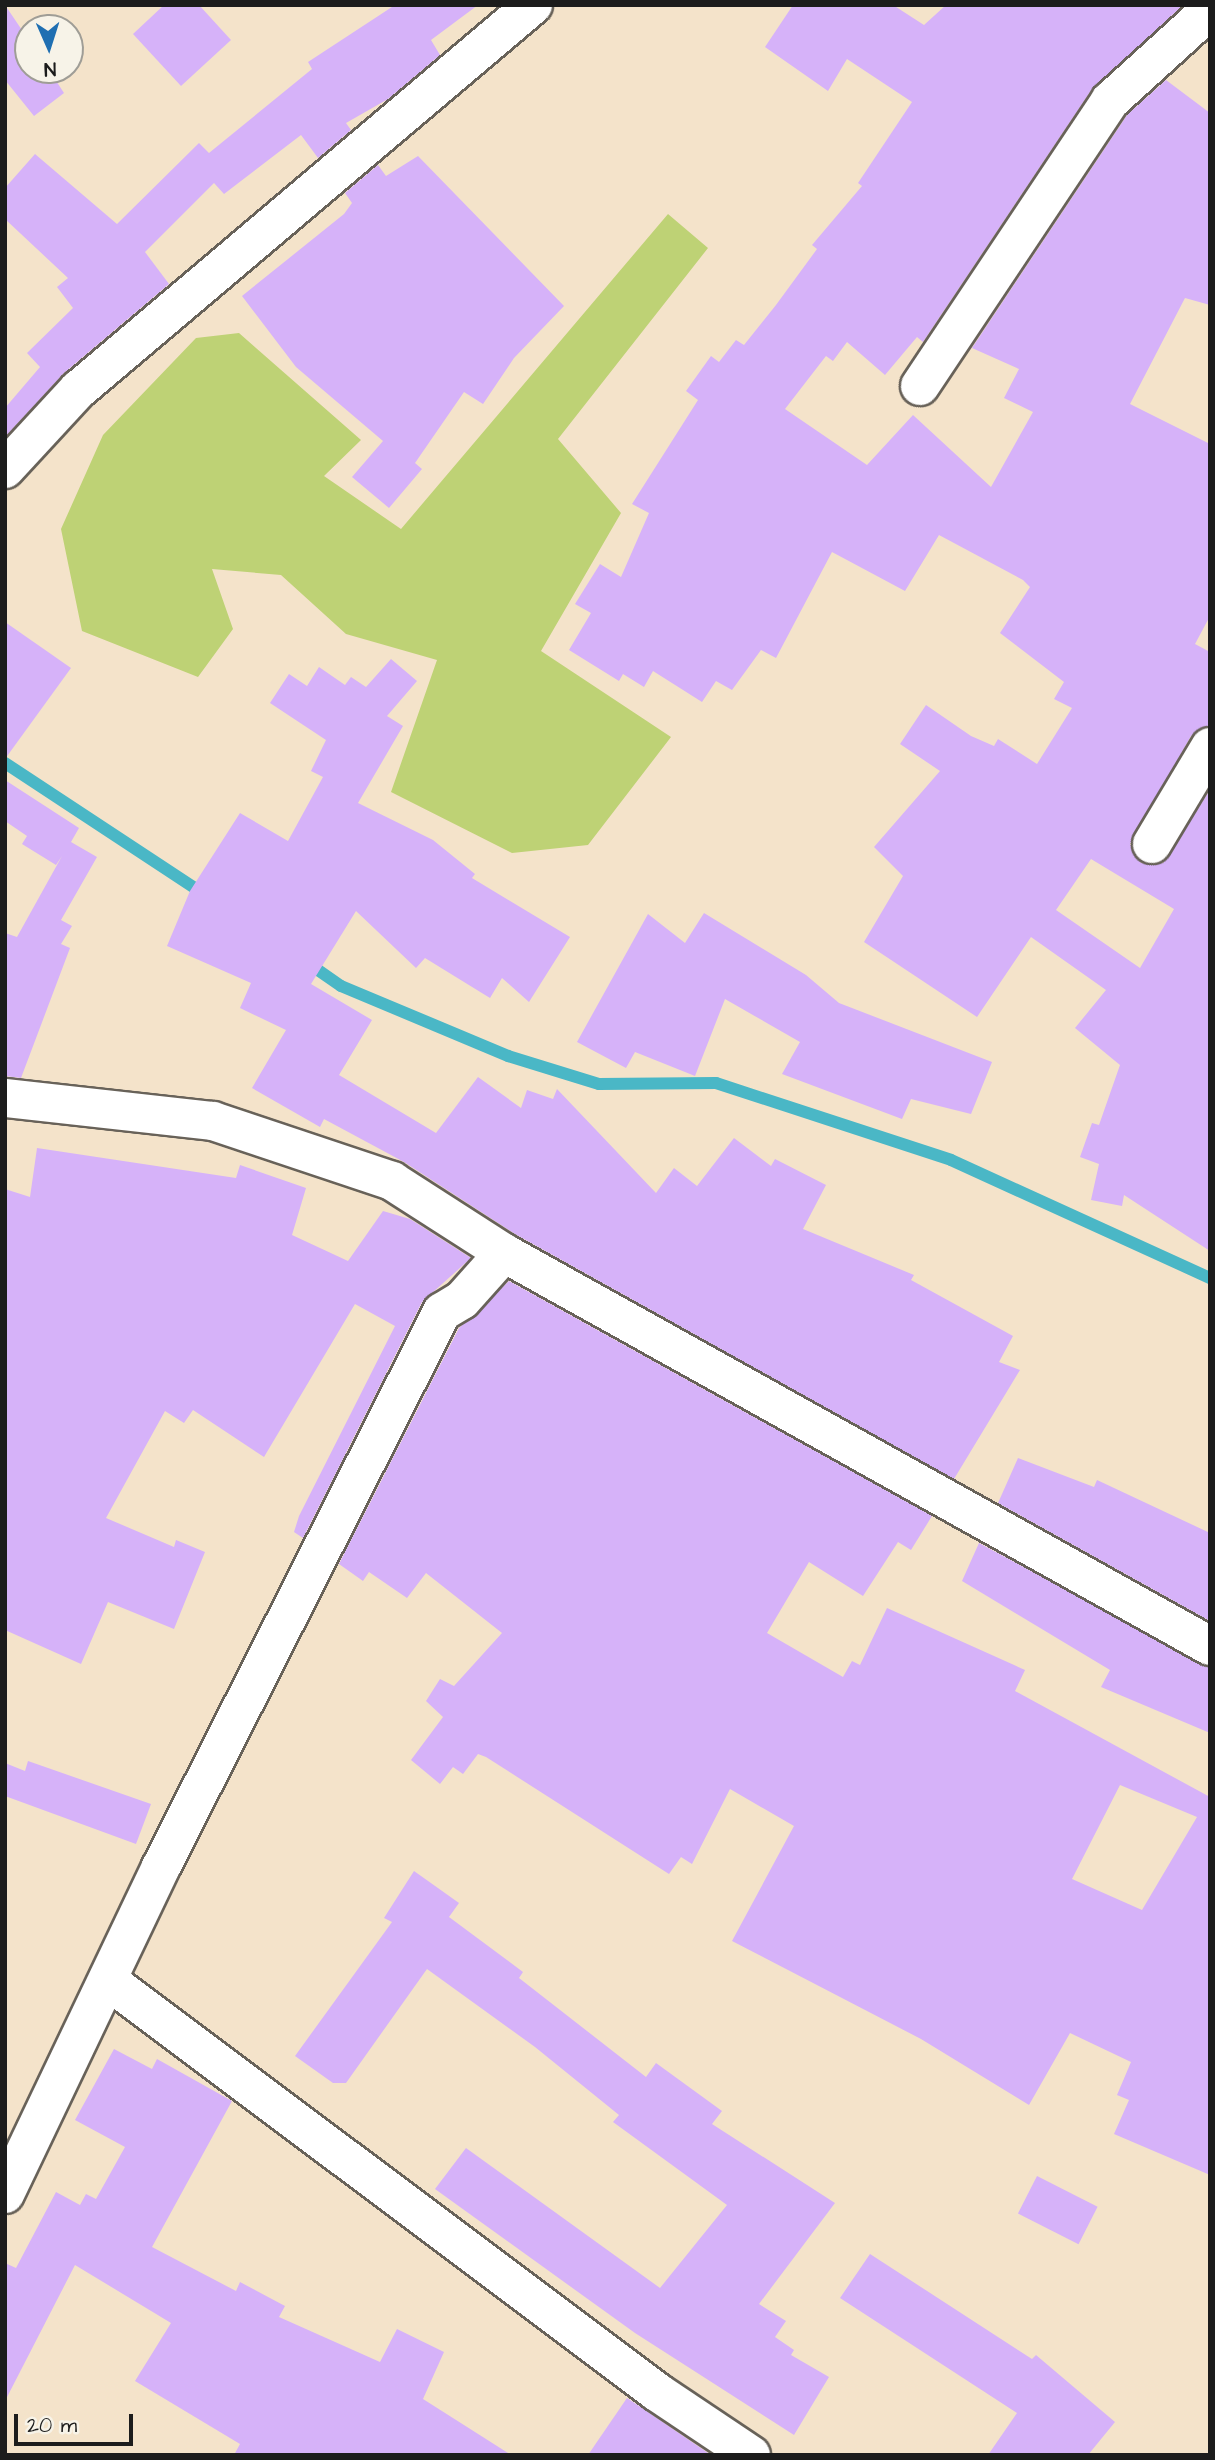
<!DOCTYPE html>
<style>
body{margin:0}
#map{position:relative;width:1215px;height:2460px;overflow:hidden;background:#f4e3ca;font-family:"Architects Daughter",sans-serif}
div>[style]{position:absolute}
.green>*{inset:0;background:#bed275}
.stream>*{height:12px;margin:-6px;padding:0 6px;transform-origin:6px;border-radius:6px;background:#4ab7c6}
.building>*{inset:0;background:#d6b2f9;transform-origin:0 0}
.roads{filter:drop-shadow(2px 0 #686259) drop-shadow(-2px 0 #686259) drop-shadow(0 2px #686259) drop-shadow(0 -2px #686259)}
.minor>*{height:38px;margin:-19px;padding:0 19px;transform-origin:19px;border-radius:19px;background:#fff}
span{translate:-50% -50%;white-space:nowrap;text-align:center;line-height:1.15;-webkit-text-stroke:6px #f7f3e8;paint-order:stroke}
.frame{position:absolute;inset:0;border:7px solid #1c1c1c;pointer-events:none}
.north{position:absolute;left:14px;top:14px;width:70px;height:70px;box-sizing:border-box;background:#f7f3e8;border:2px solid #9f9d96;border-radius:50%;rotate:177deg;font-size:19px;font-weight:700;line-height:28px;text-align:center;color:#1c1c1c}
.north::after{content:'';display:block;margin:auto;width:24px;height:32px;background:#1f6fb2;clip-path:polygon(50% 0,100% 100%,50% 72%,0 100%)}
.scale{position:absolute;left:14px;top:2414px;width:119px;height:32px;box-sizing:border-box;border:4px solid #1c1c1c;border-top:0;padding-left:9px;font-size:21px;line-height:24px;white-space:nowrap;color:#1c1c1c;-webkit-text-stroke:5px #f7f3e8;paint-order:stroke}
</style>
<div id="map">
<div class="green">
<i style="clip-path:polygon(668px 214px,708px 248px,558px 439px,621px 513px,541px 651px,671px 737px,588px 845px,512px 853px,391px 792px,437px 660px,346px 634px,281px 575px,212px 569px,233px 629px,198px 677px,82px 631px,61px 529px,103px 435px,196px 338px,239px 333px,361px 440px,324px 476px,401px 529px)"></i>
</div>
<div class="stream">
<i style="left:5px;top:763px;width:240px;rotate:33.4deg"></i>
<i style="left:305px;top:961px;width:44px;rotate:34.8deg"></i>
<i style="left:341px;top:986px;width:181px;rotate:22.7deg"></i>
<i style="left:508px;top:1056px;width:95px;rotate:17.1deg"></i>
<i style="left:599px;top:1084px;width:117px;rotate:-0.5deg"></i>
<i style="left:716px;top:1083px;width:247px;rotate:18.1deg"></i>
<i style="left:951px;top:1160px;width:285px;rotate:24.5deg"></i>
</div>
<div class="building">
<i style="clip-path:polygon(5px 5px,28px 39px,28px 70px,49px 70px,64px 93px,34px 116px,5px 80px)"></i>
<i style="clip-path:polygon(164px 5px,199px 5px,231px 40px,181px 86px,133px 34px)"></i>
<i style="clip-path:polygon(395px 5px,478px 5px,431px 40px,440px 55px,388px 99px,346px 123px,351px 130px,318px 158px,301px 135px,224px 194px,214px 183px,145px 252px,169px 284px,64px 373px,5px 437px,5px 408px,40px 367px,27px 353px,73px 308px,57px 287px,68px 278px,5px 219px,5px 188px,35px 154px,117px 224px,199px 143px,209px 153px,312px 69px,308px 62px)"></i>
<i style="clip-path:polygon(evenodd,793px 5px,893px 5px,924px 25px,946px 5px,1183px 5px,1092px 89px,923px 342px,917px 337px,885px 375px,847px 342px,833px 361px,826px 356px,785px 409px,867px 465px,913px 415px,991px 487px,1033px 412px,1004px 398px,1019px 369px,972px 348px,1127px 115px,1166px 80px,1210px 113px,1210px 305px,1185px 298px,1130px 404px,1210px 444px,1210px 616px,1195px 644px,1210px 652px,1210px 725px,1191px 736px,1130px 844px,1141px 863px,1163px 863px,1210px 790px,1210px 1251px,1124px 1195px,1122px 1206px,1091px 1200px,1099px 1164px,1080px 1157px,1092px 1123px,1099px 1125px,1120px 1065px,1075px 1028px,1106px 990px,1031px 937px,977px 1017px,864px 942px,903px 876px,874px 847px,940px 771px,900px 744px,926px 705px,971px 736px,994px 746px,998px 739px,1037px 764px,1072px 708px,1054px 699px,1064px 682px,1000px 633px,1030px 587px,1023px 580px,939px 535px,905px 591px,832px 552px,776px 658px,761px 650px,732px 690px,716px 681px,702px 702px,653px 671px,644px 687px,623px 674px,619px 681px,569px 650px,591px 613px,575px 604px,600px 564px,621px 577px,649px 513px,632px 504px,698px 400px,686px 391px,711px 356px,719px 362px,736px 340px,744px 345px,776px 305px,817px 249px,812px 245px,862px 186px,858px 183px,912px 102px,847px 59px,828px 91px,765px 47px,793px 5px,1091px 859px,1174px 909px,1140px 968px,1056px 910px,1091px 859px)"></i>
<i style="clip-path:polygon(418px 156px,564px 306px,514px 358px,483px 404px,464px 392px,415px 463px,422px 469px,389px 508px,352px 477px,383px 441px,296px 367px,242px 296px,344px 214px,352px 203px,345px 193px,378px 165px,386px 176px)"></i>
<i style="clip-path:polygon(5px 622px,71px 668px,5px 759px)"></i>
<i style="clip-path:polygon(391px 659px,417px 681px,387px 716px,403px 726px,358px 803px,433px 840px,475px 874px,472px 878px,570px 937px,529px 1002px,502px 978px,490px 998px,425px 958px,416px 968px,356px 911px,311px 984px,372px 1020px,339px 1075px,436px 1133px,478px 1077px,521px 1108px,527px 1090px,553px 1099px,557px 1089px,656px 1193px,674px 1168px,697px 1186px,734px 1138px,771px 1166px,775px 1159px,826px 1185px,803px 1229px,914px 1275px,911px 1280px,1013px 1336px,999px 1362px,1020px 1370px,954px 1479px,515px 1234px,404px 1162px,324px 1119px,320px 1127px,252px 1088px,286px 1030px,240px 1008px,251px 983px,167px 946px,190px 891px,240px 813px,288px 841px,323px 777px,311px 771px,326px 740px,270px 703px,289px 674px,307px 686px,319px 667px,345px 685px,351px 677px,366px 687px)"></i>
<i style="clip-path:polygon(5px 780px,79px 828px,71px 842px,97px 857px,61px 920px,72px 926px,61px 944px,70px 948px,21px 1078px,5px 1076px,5px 933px,17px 937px,62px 856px,56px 865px,22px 844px,27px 836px,5px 821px)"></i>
<i style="clip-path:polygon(704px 913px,806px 975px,839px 1003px,992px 1062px,971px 1114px,911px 1099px,902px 1119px,782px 1074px,800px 1042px,725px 999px,695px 1076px,635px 1052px,626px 1068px,577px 1042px,648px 914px,685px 943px)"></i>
<i style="clip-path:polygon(37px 1148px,236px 1178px,240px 1165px,306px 1188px,292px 1235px,348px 1261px,383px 1211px,410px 1219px,471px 1258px,422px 1302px,303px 1538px,294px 1532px,299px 1516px,395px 1326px,355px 1304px,264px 1457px,193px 1410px,184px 1423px,165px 1411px,106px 1518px,174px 1547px,176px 1540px,205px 1552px,174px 1629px,108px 1602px,81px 1664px,5px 1630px,5px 1189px,30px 1197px)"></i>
<i style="clip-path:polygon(evenodd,509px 1281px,932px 1516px,911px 1550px,898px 1542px,863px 1596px,809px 1562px,767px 1633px,843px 1677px,852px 1661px,860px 1665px,887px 1608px,1025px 1670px,1015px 1691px,1210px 1797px,1210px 2175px,1114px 2134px,1129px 2100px,1117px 2095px,1131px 2062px,1070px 2033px,1029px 2105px,921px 2039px,732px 1941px,794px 1826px,730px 1789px,692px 1864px,681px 1857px,669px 1874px,486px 1757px,478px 1754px,463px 1774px,453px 1767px,440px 1784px,411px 1760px,443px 1717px,426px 1701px,440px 1679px,454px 1686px,502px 1633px,426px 1573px,407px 1598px,369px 1572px,363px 1581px,339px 1564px,459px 1328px,509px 1281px,1120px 1785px,1197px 1817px,1142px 1910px,1072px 1879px,1120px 1785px)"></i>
<i style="clip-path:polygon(1018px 1458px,1094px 1487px,1097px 1480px,1210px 1533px,1210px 1621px,998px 1503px)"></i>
<i style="clip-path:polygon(979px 1543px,1210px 1668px,1210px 1733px,1101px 1687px,1110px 1670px,962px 1581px)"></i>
<i style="clip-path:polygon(28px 1761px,151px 1804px,136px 1844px,5px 1796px,5px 1763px,25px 1771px)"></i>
<i style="clip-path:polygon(414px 1871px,459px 1903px,449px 1917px,523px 1972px,519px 1978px,646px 2077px,656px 2063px,722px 2111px,712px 2124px,835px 2203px,759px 2304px,786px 2321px,775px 2337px,794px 2350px,791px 2355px,829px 2377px,794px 2435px,635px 2333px,435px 2189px,466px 2148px,660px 2288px,727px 2205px,613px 2122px,619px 2115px,535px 2047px,427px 1969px,346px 2083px,333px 2083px,295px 2056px,392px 1922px,384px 1918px)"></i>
<i style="clip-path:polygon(114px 2049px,152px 2069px,157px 2059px,232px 2101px,152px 2247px,236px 2291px,240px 2282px,285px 2306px,279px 2317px,380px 2362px,397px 2329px,444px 2352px,423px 2399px,511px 2455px,234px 2455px,240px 2444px,135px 2381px,171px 2323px,75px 2265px,5px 2401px,5px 2263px,16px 2268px,56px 2192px,80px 2205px,86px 2194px,96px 2199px,125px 2147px,75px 2120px)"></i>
<i style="left:1037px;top:2176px;width:68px;height:42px;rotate:27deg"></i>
<i style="clip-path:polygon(870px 2254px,1032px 2359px,1036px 2355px,1115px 2422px,1088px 2455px,988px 2455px,1017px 2413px,840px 2298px)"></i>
<i style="clip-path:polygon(627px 2398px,645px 2410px,711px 2455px,588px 2455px)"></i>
</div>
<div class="roads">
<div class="minor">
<i style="left:920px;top:386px;width:343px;rotate:-56.3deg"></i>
<i style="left:1110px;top:101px;width:135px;rotate:-42.3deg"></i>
<i style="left:5px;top:469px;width:108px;rotate:-47.3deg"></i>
<i style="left:78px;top:390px;width:596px;rotate:-40.24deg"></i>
<i style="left:1152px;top:844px;width:113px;rotate:-59.1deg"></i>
<i style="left:5px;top:1098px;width:209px;rotate:6.3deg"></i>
<i style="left:213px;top:1121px;width:189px;rotate:18.5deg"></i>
<i style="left:392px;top:1181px;width:133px;rotate:32.7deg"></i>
<i style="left:504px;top:1253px;width:808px;rotate:29.1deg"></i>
<i style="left:110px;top:1982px;width:684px;rotate:36.85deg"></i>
<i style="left:657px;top:2392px;width:113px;rotate:33.8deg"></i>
<i style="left:5px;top:2194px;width:362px;rotate:-64.5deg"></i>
<i style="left:161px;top:1867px;width:622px;rotate:-63.15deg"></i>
<i style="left:442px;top:1312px;width:23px;rotate:-31deg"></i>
<i style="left:462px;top:1300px;width:63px;rotate:-48.2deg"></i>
</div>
</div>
<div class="frame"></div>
<div class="north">N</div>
<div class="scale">20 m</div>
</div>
